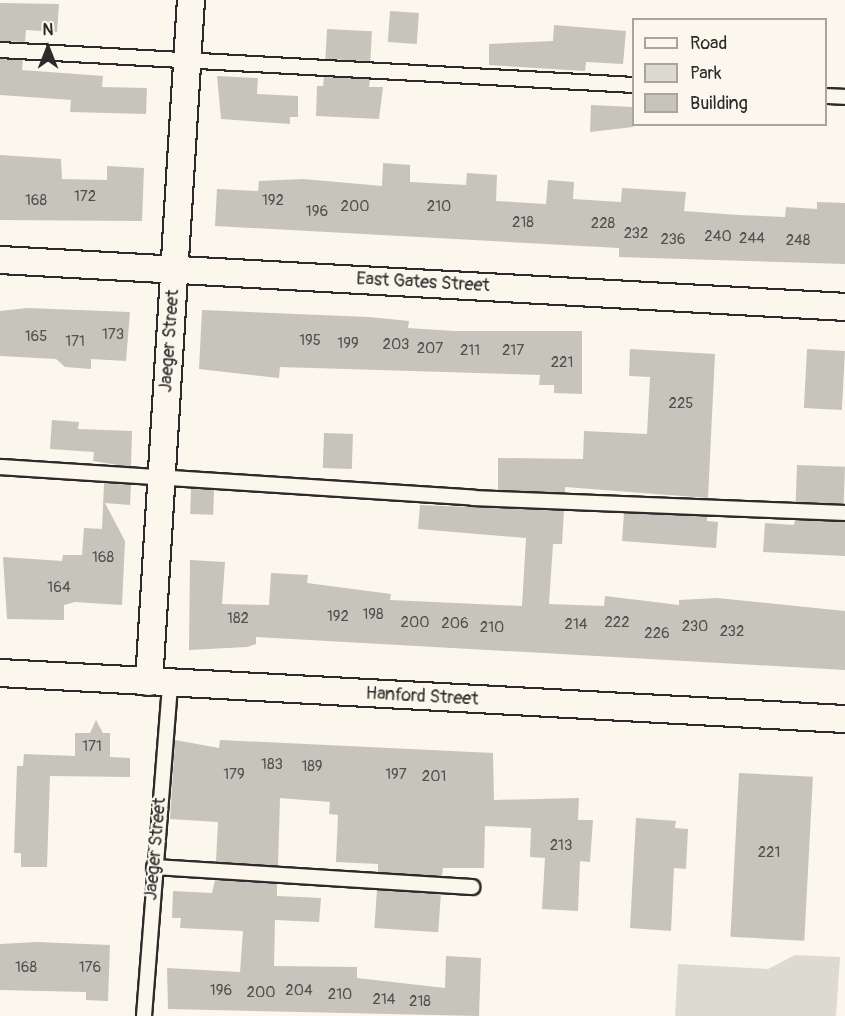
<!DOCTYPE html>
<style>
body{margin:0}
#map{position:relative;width:845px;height:1016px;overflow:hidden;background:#fbf7ec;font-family:Pangolin,sans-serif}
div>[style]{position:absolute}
.green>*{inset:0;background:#dddad0}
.building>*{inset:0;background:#c7c4bc;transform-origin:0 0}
.roads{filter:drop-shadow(2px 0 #2b2b2b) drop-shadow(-2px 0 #2b2b2b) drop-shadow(0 2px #2b2b2b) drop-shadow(0 -2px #2b2b2b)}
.service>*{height:14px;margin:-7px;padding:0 7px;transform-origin:7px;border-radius:7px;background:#fbf7ec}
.minor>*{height:26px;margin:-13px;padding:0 13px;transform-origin:13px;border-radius:13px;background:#fbf7ec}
span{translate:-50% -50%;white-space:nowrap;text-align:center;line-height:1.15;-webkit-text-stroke:4.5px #fbf7ec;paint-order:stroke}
.number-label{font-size:15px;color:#52514f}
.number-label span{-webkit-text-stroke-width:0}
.street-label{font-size:18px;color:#2b2b2b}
.legend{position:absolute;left:632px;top:18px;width:195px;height:108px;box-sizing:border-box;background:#fbf7ec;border:2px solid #a8a59f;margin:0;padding:8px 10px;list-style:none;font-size:18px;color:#2b2b2b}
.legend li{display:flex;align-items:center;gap:12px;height:30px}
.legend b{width:30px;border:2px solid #a8a59f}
.north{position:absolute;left:18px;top:18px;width:60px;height:60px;-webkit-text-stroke:4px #fbf7ec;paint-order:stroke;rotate:0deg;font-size:16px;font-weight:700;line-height:24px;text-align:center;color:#2b2b2b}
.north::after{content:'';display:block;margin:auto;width:21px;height:27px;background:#2b2b2b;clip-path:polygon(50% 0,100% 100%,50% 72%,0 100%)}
</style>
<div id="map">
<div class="green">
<i style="clip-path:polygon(795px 955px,840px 957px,836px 1016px,675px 1016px,678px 964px,768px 969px)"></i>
</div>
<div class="building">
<i style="clip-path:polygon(0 3px,59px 4px,57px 32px,26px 30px,25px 42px,0 41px)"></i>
<i style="left:390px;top:11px;width:29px;height:31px;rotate:4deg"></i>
<i style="clip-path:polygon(554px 25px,626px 31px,623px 64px,586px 62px,585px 71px,489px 65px,489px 44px,553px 41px)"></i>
<i style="left:327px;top:29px;width:45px;height:30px;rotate:3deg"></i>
<i style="clip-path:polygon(0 59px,23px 60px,22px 70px,103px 76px,102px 87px,147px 88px,146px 114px,70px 112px,71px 100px,0 95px)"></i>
<i style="clip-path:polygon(217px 76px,258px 78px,257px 94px,298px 96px,298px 117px,290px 117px,290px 124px,221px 119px)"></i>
<i style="clip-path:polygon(324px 77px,370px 79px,369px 87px,383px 87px,379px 119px,316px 116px,317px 86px,323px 86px)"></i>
<i style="clip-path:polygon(591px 105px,633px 107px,633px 127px,590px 132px)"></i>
<i style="clip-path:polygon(0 155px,61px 159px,62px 179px,107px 180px,107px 166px,144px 168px,142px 221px,0 220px)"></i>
<i style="clip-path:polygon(383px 163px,410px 165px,410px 182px,466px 185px,467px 173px,497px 175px,496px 201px,546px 204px,548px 180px,574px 182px,573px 199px,621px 202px,622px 188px,686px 192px,684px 211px,738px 215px,785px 217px,786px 207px,817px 209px,817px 202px,845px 203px,845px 264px,619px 257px,619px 248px,215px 226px,217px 189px,258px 191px,259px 181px,303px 179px,382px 186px)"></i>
<i style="clip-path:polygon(27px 308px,130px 312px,126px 361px,91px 359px,91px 369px,65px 367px,56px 359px,0 356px,0 311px)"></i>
<i style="clip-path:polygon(202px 310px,369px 317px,409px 321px,408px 328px,454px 331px,582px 331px,582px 394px,554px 393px,554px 385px,539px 385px,540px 375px,280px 367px,279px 378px,199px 369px)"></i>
<i style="clip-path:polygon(630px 349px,715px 354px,708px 498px,565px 487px,565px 493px,498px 490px,498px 458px,583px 459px,584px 431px,647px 434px,650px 377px,629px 376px)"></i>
<i style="left:807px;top:349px;width:38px;height:59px;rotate:3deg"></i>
<i style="clip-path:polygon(52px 420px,79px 422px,78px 429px,132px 431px,131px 467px,93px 461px,94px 452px,50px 449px)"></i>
<i style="left:324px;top:433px;width:29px;height:35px;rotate:2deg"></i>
<i style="left:797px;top:465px;width:48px;height:37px;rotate:2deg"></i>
<i style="clip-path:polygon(104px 483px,131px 485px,130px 505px,105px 503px,125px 541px,122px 605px,75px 602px,64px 605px,64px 620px,7px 619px,3px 557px,62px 561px,63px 555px,82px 555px,84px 528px,102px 529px)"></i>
<i style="left:191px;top:489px;width:23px;height:25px;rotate:2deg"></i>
<i style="clip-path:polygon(420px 505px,564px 511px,562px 544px,553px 544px,549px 604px,604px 606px,605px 596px,679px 605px,679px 600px,717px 598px,845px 611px,845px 670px,256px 637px,256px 644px,247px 647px,189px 650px,190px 560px,225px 562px,222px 604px,269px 605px,271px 573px,308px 575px,307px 583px,391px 594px,390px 600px,522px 606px,526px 538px,418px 529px)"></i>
<i style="clip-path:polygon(624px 513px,707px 516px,707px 521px,718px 522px,716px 548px,622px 541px)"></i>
<i style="clip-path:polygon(795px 520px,845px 522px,845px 556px,763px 552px,765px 523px,794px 525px)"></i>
<i style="clip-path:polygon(96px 720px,103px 733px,110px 733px,110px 757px,130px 758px,130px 777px,50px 776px,47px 867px,21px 867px,21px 853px,14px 853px,17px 766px,23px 766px,24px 754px,75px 756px,75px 733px,90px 733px)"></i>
<i style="clip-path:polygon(175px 740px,219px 748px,220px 740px,493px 753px,494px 800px,579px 798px,578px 820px,593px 820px,590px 862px,580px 861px,578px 911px,542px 909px,545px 858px,530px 857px,531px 828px,485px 826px,484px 868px,443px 868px,442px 876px,378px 872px,378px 864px,336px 862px,338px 815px,329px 814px,330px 802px,280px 798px,278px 866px,216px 862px,218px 822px,170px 819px)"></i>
<i style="left:739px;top:773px;width:74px;height:164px;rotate:3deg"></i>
<i style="clip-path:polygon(636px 818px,676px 821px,675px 828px,688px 829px,686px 869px,674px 868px,671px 931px,630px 928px)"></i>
<i style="clip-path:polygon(215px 880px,277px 884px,277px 896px,321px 898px,319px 922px,275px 920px,274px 966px,357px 967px,357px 978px,445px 988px,446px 956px,481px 958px,479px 1016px,168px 1009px,167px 968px,240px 972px,243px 931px,180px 928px,181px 918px,172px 918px,173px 891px,212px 893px)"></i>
<i style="left:377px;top:890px;width:64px;height:38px;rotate:4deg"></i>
<i style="clip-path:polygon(37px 942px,110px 945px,108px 1001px,86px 1000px,86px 992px,0 990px,0 944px)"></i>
</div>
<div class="roads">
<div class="service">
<i style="left:0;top:50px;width:635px;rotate:3.16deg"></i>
<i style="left:826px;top:96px;width:19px;rotate:3deg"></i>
<i style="left:0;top:467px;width:474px;rotate:3.7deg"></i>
<i style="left:473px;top:498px;width:372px;rotate:2.3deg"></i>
<i style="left:154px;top:867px;width:319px;rotate:3.6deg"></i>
<i style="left:144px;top:1016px;width:334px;rotate:-85.5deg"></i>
</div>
<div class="minor">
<i style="left:0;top:260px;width:846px;rotate:3.18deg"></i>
<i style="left:0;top:673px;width:846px;rotate:3.12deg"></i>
<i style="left:149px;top:682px;width:683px;rotate:-86.48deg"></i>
</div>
</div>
<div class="number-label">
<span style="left:85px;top:197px">172</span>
<span style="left:36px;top:201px">168</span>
<span style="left:273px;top:201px">192</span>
<span style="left:355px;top:207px">200</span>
<span style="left:439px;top:207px">210</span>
<span style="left:317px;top:212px">196</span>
<span style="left:523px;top:223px">218</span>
<span style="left:603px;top:224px">228</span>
<span style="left:636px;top:234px">232</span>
<span style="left:718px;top:237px">240</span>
<span style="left:752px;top:239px">244</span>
<span style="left:673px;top:240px">236</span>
<span style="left:798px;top:241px">248</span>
<span style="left:113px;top:335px">173</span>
<span style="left:36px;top:337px">165</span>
<span style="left:310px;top:341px">195</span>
<span style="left:75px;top:342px">171</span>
<span style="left:348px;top:344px">199</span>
<span style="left:396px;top:345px">203</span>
<span style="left:430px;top:349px">207</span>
<span style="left:470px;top:351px">211</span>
<span style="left:513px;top:351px">217</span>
<span style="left:562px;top:363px">221</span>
<span style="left:681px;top:404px">225</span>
<span style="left:103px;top:558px">168</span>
<span style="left:59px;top:588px">164</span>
<span style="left:373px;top:615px">198</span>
<span style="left:338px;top:617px">192</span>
<span style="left:238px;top:619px">182</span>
<span style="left:415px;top:623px">200</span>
<span style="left:617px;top:623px">222</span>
<span style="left:455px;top:624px">206</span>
<span style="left:576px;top:625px">214</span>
<span style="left:695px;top:627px">230</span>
<span style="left:492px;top:628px">210</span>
<span style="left:732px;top:632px">232</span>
<span style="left:657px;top:634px">226</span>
<span style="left:92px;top:747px">171</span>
<span style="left:272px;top:765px">183</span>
<span style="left:312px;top:767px">189</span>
<span style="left:234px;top:775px">179</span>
<span style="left:396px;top:775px">197</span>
<span style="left:434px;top:777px">201</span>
<span style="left:561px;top:846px">213</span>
<span style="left:769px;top:853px">221</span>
<span style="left:26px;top:968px">168</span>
<span style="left:90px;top:968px">176</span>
<span style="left:221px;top:991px">196</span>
<span style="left:299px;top:991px">204</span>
<span style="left:261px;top:993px">200</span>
<span style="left:340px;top:995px">210</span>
<span style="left:384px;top:1000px">214</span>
<span style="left:420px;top:1002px">218</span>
</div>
<div class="street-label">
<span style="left:423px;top:283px;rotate:3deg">East Gates Street</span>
<span style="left:170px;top:341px;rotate:-86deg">Jaeger Street</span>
<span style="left:422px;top:697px;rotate:3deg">Hanford Street</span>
<span style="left:156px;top:849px;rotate:-85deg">Jaeger Street</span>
</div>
<ul class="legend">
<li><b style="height:8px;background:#fbf7ec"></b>Road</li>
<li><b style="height:16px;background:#dddad0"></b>Park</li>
<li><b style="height:16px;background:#c7c4bc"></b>Building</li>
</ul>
<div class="north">N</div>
</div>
